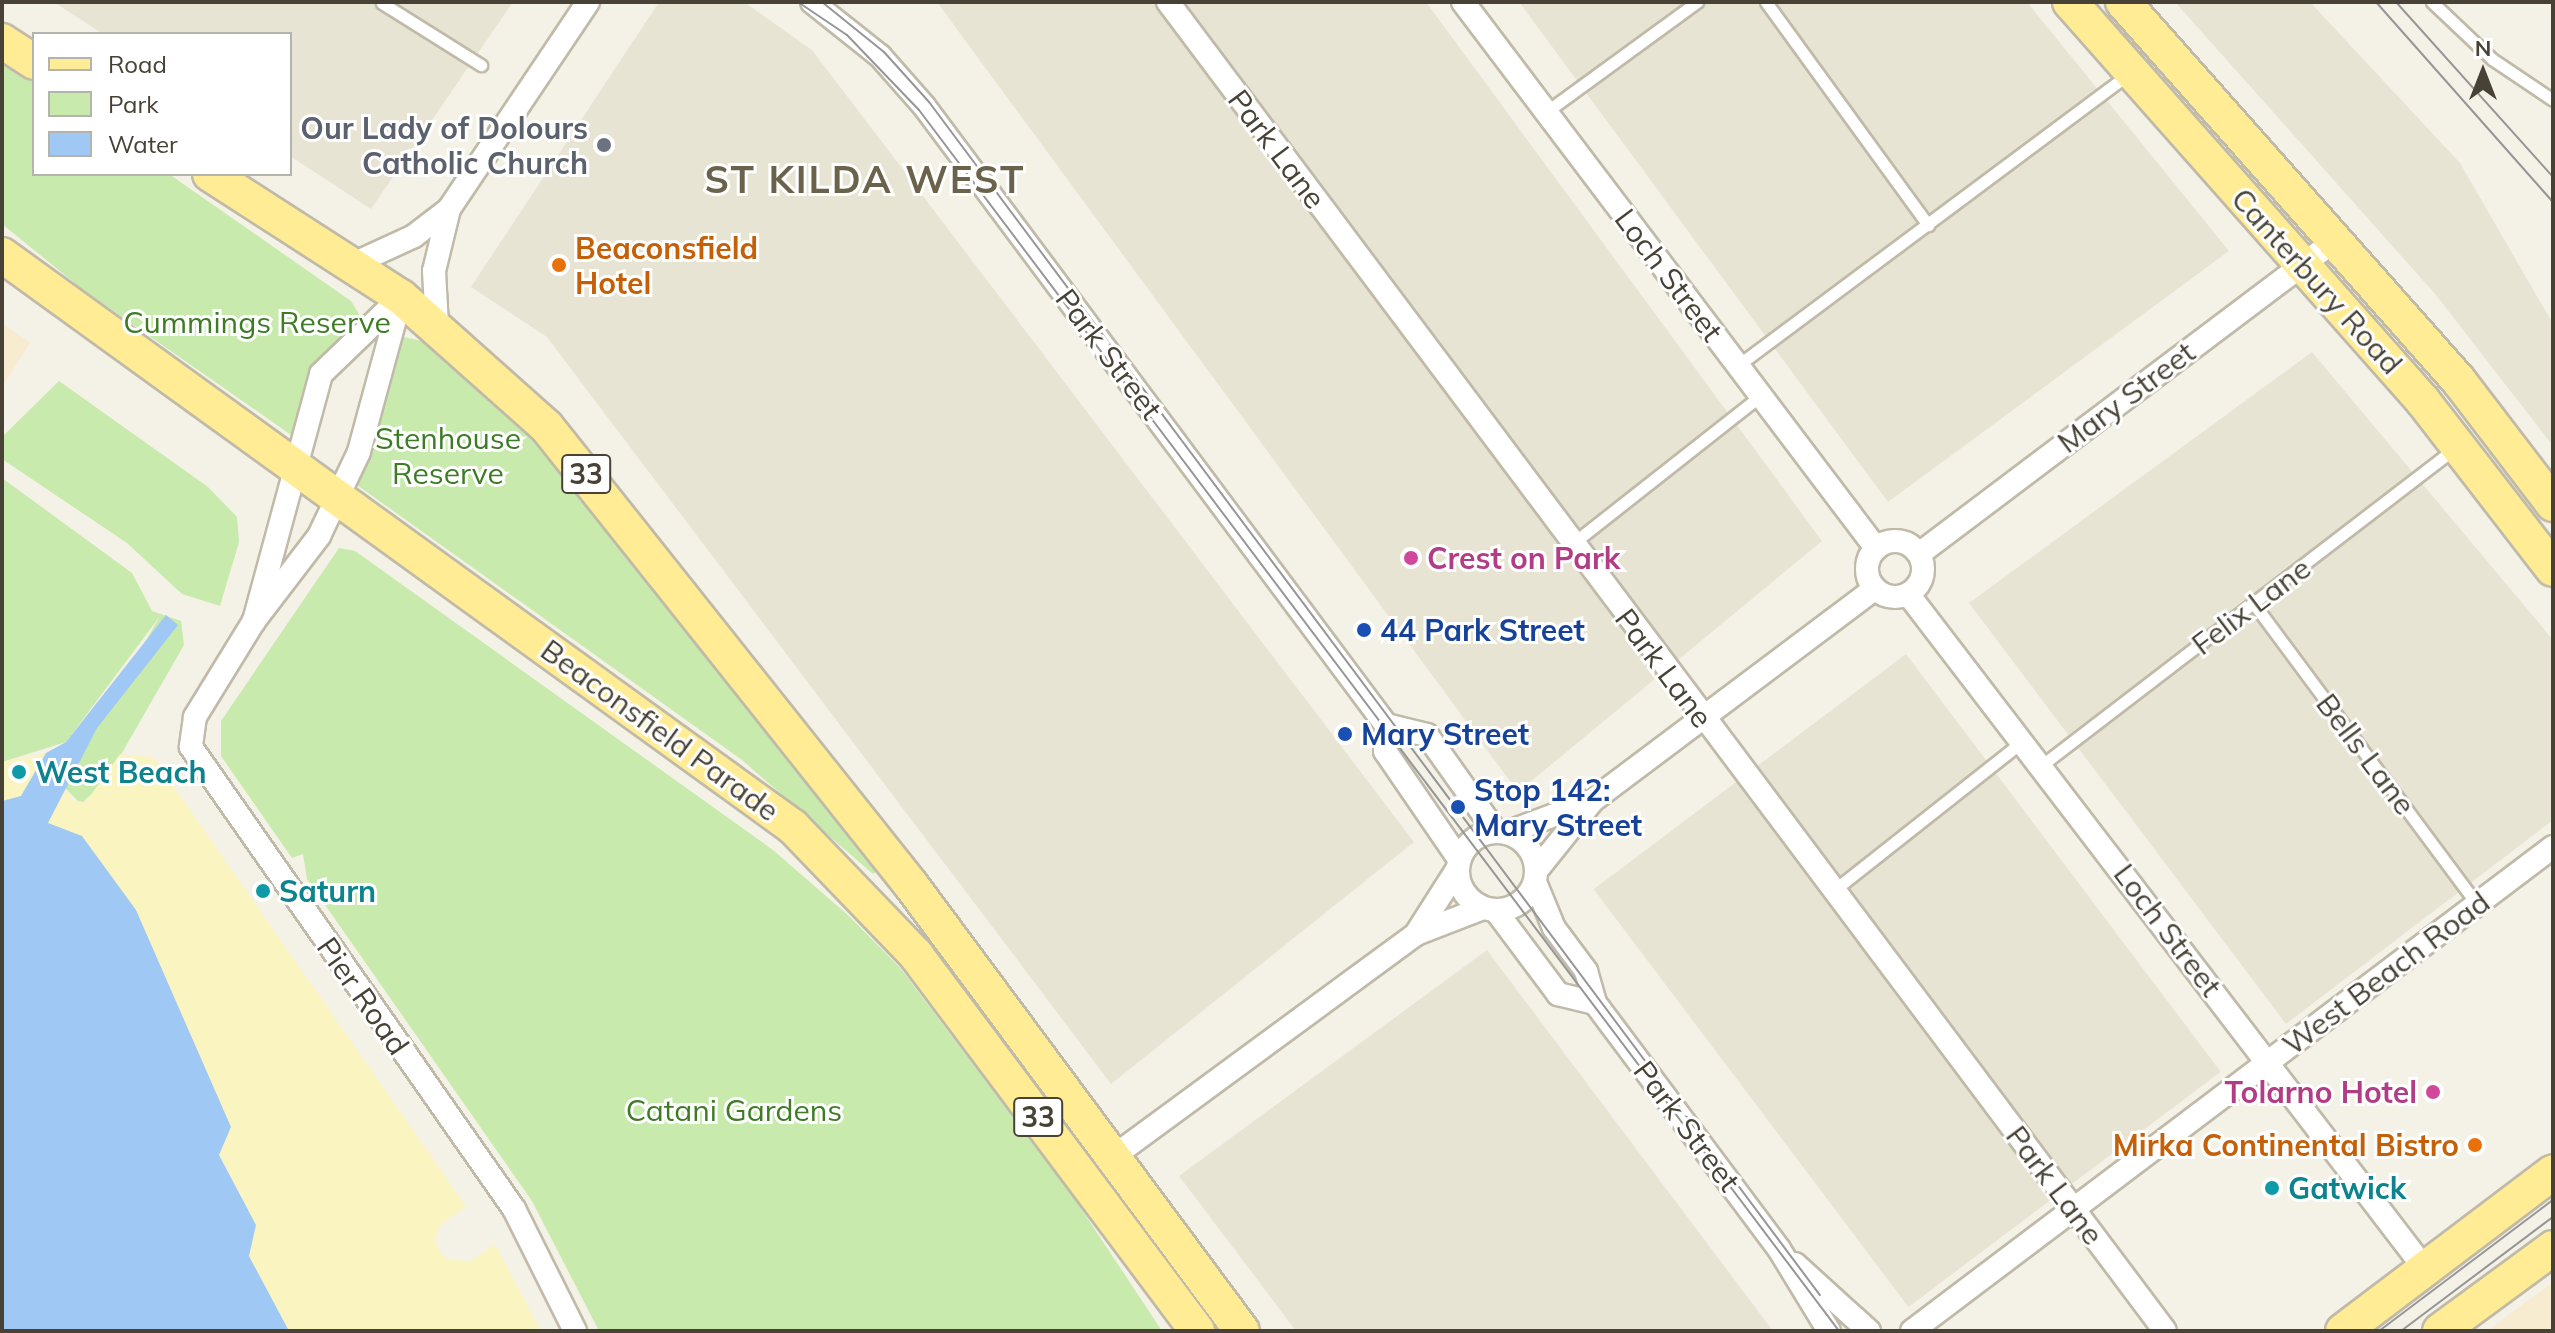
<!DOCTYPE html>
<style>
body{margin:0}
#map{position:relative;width:2555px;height:1333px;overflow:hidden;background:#f4f1e6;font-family:Mulish,sans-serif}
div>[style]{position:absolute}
.residential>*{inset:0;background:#e8e4d4;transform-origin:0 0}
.commercial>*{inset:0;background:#f7ebd0}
.green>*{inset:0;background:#c8eaad}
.sand>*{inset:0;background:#faf4c0}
.water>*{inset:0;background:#a0c8f4}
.roads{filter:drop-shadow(2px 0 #c0baa8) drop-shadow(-2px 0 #c0baa8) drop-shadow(0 2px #c0baa8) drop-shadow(0 -2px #c0baa8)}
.service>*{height:11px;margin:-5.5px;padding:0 5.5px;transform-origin:5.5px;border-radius:5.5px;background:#fff}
.minor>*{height:22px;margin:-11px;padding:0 11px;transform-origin:11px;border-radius:11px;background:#fff}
.minor>.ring{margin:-11px;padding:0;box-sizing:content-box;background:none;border:22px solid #fff;border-radius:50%}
.primary>*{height:34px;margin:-17px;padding:0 17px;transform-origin:17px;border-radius:17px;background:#ffec94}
.tram>*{height:2px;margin:-1px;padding:0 1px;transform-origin:1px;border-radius:1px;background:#969696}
.dots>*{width:22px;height:22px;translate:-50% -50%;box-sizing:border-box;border:4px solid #fff;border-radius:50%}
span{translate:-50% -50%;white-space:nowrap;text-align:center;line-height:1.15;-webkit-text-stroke:6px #fff;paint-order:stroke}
.shield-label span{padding:2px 6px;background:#fff;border:2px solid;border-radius:6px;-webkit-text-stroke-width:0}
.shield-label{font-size:28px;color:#474235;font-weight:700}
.worship-label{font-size:30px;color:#5b616d;font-weight:700}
.right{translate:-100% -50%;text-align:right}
.street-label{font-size:30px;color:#474235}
.food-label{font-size:30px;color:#c56008;font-weight:700}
.left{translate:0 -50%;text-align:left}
.park-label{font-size:30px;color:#3d7c25}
.hotel-label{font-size:30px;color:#b23c85;font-weight:700}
.transit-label{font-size:30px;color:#164399;font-weight:700}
.culture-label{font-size:30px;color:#0d838f;font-weight:700}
.district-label{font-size:38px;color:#6b624c;font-weight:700;letter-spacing:2px}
.frame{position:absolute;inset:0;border:4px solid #474235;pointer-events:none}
.legend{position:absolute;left:32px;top:32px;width:260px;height:144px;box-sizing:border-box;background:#fff;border:2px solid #b5b3ae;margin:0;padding:10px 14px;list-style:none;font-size:24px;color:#474235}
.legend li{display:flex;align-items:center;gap:16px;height:40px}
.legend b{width:40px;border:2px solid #b5b3ae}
.north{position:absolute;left:2443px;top:32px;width:80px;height:80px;-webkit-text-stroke:6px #fff;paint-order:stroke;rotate:0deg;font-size:22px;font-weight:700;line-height:32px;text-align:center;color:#474235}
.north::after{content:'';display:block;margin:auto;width:28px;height:36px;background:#474235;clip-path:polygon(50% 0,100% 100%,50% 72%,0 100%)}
</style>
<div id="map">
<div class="residential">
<i style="clip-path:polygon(54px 2px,513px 2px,371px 209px,290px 156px,290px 34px,103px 34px)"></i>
<i style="clip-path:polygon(659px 2px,744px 2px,812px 50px,1414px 842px,1111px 1084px,547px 337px,471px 287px)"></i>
<i style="clip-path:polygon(937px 2px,1426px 2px,1822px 541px,1518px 792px)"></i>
<i style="clip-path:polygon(1519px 2px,2027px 2px,2229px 251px,1888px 502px)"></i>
<i style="clip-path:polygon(2175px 2px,2310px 2px,2460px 163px,2553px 324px,2553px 446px,2436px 295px)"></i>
<i style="clip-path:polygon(2312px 352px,2553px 640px,2553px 820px,2286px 1024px,1969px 603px)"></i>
<i style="left:1906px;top:654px;width:523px;height:391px;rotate:53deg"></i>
<i style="clip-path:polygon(1487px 950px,1773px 1331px,1296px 1331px,1179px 1176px)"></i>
</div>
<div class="commercial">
<i style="clip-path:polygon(2px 323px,30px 343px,2px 387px)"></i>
<i style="clip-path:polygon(2553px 1282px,2553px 1331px,2487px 1331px)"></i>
</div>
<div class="green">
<i style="clip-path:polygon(2px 59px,34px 81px,34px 174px,169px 174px,351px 301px,362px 319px,334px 347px,294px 437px,82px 289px,2px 224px)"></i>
<i style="clip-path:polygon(399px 336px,431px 343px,513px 411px,881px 869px,873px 874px,742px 760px,357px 485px)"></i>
<i style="clip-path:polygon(59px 381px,208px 487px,237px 517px,239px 542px,220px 606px,182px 594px,127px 543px,2px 459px,2px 437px)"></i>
<i style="clip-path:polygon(2px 478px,132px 573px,152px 611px,181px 621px,184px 645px,107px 779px,81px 804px,63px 786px,160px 616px,66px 742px,2px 762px)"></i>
<i style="clip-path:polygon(339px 548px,355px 551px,773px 850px,849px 916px,901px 969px,1074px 1198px,1162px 1331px,599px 1331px,532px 1201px,307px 879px,303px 854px,292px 858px,221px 756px,221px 721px)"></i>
</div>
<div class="sand">
<i style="clip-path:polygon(46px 753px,21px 796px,2px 801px,2px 762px)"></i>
<i style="clip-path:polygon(120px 754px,153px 757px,466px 1206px,439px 1226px,435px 1241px,444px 1258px,469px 1262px,495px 1244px,541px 1331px,289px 1331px,274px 1312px,249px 1256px,256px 1225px,48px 823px,63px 786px,74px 801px,86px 802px)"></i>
</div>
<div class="water">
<i style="clip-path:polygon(166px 615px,178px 625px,97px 728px,48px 823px,82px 836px,136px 910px,231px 1127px,219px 1155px,256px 1225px,249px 1256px,289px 1331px,2px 1331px,2px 801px,21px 796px,46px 753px,66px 742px)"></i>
</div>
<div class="roads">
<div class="service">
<i style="left:1766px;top:2px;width:276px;rotate:54deg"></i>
<i style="left:2432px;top:2px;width:83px;rotate:43.5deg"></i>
<i style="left:2492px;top:59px;width:73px;rotate:33.9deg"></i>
<i style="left:382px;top:3px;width:117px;rotate:32.1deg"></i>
<i style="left:1546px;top:112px;width:187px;rotate:-36.1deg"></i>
<i style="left:1737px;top:366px;width:487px;rotate:-36.7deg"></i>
<i style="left:1572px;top:544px;width:239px;rotate:-38.2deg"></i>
<i style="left:2254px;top:604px;width:374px;rotate:53.4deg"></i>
<i style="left:2042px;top:765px;width:519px;rotate:-37.49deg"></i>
<i style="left:1833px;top:891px;width:242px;rotate:-38.3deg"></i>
</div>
<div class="minor">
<i style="left:812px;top:2px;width:87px;rotate:38.5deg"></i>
<i style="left:880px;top:56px;width:67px;rotate:48.7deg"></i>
<i style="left:924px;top:106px;width:772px;rotate:53.26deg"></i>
<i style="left:1386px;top:725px;width:26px;rotate:92deg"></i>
<i style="left:1385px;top:751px;width:131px;rotate:55.6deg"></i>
<i style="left:1168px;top:2px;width:1661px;rotate:53.12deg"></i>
<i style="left:1463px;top:2px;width:685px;rotate:52.9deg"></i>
<i style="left:351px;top:265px;width:69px;rotate:-24.7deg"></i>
<i style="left:414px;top:236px;width:44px;rotate:-37.6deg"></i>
<i style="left:401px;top:297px;width:161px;rotate:105.2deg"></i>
<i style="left:359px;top:452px;width:93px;rotate:115.5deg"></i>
<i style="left:319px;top:536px;width:107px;rotate:127.4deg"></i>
<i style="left:254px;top:621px;width:113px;rotate:121.6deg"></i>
<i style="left:195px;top:717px;width:30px;rotate:98deg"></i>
<i style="left:191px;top:747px;width:564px;rotate:55.04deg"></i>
<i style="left:514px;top:1209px;width:136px;rotate:63.4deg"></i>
<i style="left:437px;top:325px;width:54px;rotate:-93.2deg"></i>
<i style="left:434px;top:271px;width:64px;rotate:-76.4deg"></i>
<i style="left:449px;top:209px;width:249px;rotate:-56.1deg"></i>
<i class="ring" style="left:1867px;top:541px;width:34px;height:34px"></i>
<i style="left:1919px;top:554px;width:520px;rotate:-37.02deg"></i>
<i style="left:1908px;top:594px;width:850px;rotate:52.55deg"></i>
<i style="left:254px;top:621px;width:256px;rotate:-74.8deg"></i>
<i style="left:321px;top:374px;width:111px;rotate:-43.9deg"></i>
<i style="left:1386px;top:725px;width:42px;rotate:13.7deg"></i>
<i style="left:1427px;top:735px;width:119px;rotate:54.6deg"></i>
<i class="ring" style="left:1458px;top:832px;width:56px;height:56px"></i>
<i style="left:1506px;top:833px;width:92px;rotate:-20.4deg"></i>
<i style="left:1592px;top:801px;width:353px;rotate:-36.9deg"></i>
<i style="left:1536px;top:871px;width:90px;rotate:-51.3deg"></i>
<i style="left:1535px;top:882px;width:50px;rotate:67.6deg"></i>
<i style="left:1554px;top:928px;width:54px;rotate:53.3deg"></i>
<i style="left:1586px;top:971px;width:33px;rotate:74deg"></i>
<i style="left:1595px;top:1003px;width:307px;rotate:53.2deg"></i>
<i style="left:1779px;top:1249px;width:96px;rotate:58.6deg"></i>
<i style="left:1496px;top:911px;width:104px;rotate:53.2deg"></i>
<i style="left:1558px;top:994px;width:38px;rotate:14deg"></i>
<i style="left:1416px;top:934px;width:78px;rotate:-57.5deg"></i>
<i style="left:1114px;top:1156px;width:375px;rotate:-36.3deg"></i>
<i style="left:1416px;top:934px;width:72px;rotate:-21.2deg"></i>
<i style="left:1795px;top:1264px;width:100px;rotate:42.2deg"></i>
<i style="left:1912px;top:1331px;width:803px;rotate:-37.06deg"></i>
</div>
<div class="primary">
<i style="left:2070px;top:2px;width:533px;rotate:48.5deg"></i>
<i style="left:2423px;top:401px;width:212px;rotate:52.3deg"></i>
<i style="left:2123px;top:2px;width:506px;rotate:48.44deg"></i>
<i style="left:2459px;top:381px;width:155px;rotate:52.6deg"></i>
<i style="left:2px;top:41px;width:38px;rotate:33deg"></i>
<i style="left:210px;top:174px;width:227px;rotate:32.8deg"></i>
<i style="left:401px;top:297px;width:194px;rotate:41.7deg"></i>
<i style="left:546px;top:426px;width:586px;rotate:51.51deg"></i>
<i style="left:911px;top:885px;width:555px;rotate:53.42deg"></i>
<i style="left:2px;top:255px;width:976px;rotate:35.87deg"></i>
<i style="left:793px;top:827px;width:178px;rotate:46.1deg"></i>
<i style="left:916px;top:955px;width:469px;rotate:53.2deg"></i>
<i style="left:2343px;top:1331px;width:263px;rotate:-37.1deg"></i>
<i style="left:2440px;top:1331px;width:140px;rotate:-36.3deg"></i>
</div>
</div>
<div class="tram">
<i style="left:798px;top:2px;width:59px;rotate:34deg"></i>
<i style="left:847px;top:35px;width:104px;rotate:46.2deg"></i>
<i style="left:919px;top:110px;width:1529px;rotate:53deg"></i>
<i style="left:822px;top:2px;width:80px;rotate:38.9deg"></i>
<i style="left:884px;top:52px;width:67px;rotate:48deg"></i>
<i style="left:929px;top:102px;width:1489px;rotate:53.25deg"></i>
<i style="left:2376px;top:2px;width:267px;rotate:48.5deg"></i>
<i style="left:2396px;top:2px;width:235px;rotate:48.1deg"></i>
<i style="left:2379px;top:1331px;width:218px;rotate:-37deg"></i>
<i style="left:2401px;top:1331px;width:190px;rotate:-36.9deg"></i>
</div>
<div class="dots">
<i style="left:604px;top:145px;background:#6b7280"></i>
<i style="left:559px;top:265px;background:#e8710a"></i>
<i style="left:1411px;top:558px;background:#d1479c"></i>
<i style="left:1364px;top:630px;background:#1a4fb4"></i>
<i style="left:1345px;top:734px;background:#1a4fb4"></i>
<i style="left:19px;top:772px;background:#0f9aa8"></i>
<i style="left:1458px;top:807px;background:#1a4fb4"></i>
<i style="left:263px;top:891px;background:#0f9aa8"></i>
<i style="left:2433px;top:1092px;background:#d1479c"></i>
<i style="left:2475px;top:1145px;background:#e8710a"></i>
<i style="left:2272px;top:1188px;background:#0f9aa8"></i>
</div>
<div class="shield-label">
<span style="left:586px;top:474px">33</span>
<span style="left:1038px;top:1117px">33</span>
</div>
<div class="worship-label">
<span class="right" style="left:588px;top:145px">Our Lady of Dolours<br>Catholic Church</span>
</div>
<div class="street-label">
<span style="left:1277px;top:149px;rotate:53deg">Park Lane</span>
<span style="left:1669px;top:275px;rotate:53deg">Loch Street</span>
<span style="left:2317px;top:281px;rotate:48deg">Canterbury Road</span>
<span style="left:1109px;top:354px;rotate:53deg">Park Street</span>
<span style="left:2126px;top:397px;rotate:-37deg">Mary Street</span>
<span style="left:2251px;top:606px;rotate:-37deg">Felix Lane</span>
<span style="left:1664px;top:668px;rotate:53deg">Park Lane</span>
<span style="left:660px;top:730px;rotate:36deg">Beaconsfield Parade</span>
<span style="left:2366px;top:754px;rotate:53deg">Bells Lane</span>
<span style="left:2168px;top:930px;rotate:53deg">Loch Street</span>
<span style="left:2386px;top:973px;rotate:-37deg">West Beach Road</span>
<span style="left:363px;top:996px;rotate:55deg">Pier Road</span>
<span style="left:1687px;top:1126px;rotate:53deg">Park Street</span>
<span style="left:2055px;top:1185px;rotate:53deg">Park Lane</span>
</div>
<div class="food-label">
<span class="left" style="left:575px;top:265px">Beaconsfield<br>Hotel</span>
<span class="right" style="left:2459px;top:1145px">Mirka Continental Bistro</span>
</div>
<div class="park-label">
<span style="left:257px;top:322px">Cummings Reserve</span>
<span style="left:448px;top:455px">Stenhouse<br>Reserve</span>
<span style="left:734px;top:1110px">Catani Gardens</span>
</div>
<div class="hotel-label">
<span class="left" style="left:1427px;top:558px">Crest on Park</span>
<span class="right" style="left:2417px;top:1092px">Tolarno Hotel</span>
</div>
<div class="transit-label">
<span class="left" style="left:1380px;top:630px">44 Park Street</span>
<span class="left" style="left:1361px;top:734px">Mary Street</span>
<span class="left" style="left:1474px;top:807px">Stop 142:<br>Mary Street</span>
</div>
<div class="culture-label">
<span class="left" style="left:35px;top:772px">West Beach</span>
<span class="left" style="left:279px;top:891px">Saturn</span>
<span class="left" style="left:2288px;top:1188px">Gatwick</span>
</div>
<div class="district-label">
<span style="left:865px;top:180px">ST KILDA WEST</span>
</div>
<div class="frame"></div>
<ul class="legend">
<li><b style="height:10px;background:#ffec94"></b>Road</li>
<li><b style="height:22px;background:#c8eaad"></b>Park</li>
<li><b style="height:22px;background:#a0c8f4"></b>Water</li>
</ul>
<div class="north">N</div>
</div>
